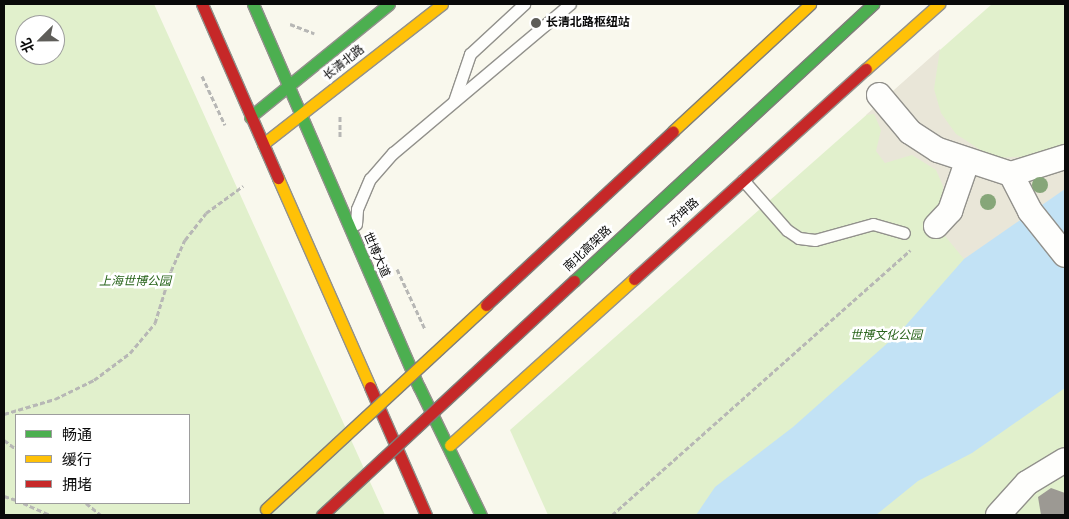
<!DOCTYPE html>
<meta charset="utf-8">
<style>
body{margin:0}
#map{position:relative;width:1069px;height:519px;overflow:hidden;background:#f9f8ed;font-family:"Roboto Serif","Noto Sans SC",serif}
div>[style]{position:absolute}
.green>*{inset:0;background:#e1f0cc}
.plaza>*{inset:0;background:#e9e6d8}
.water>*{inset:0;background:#c2e2f5}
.building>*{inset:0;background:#9c9993}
.path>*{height:3px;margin-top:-1.5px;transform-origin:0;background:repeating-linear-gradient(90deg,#b7b7b5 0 5px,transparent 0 7.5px)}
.roads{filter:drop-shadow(1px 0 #92918c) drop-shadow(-1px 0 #92918c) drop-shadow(0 1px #92918c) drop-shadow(0 -1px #92918c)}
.lane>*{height:11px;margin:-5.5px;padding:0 5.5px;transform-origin:5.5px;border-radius:5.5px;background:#fefefc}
.street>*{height:24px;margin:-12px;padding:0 12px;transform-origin:12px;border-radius:12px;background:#fefefc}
.fast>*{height:11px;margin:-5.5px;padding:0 5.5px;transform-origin:5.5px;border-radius:5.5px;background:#4caf50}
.slow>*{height:11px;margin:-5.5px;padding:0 5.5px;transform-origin:5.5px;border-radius:5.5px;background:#ffc107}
.jam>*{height:11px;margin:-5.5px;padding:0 5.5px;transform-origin:5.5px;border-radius:5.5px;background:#c62828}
.bridges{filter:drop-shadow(1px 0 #7f7e7a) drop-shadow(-1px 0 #7f7e7a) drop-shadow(0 1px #7f7e7a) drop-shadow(0 -1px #7f7e7a)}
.fast-bridge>*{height:11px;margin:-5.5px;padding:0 5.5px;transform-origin:5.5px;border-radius:5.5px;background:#4caf50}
.slow-bridge>*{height:11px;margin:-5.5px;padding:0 5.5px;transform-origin:5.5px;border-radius:5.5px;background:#ffc107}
.jam-bridge>*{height:11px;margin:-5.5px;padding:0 5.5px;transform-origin:5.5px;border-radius:5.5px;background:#c62828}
.trees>*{width:16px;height:16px;margin:-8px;border-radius:50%;background:#86a679}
.dots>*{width:14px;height:14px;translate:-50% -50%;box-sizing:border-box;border:2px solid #fff;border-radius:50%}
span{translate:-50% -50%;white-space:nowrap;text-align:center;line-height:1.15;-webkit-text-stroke:5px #fff;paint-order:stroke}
.poi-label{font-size:12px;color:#0a0a0a;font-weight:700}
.left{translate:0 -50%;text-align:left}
.street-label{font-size:12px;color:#0a0a0a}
.park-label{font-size:12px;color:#27631a;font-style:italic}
.frame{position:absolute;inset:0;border:5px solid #0a0a0a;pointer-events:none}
.legend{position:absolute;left:15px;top:414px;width:175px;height:90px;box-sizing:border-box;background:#fff;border:1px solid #9d9d9d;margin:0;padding:6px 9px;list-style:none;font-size:15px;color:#0a0a0a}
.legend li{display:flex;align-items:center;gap:10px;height:25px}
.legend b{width:25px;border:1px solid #9d9d9d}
.north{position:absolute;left:15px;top:15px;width:50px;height:50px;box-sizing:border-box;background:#fff;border:1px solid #9d9d9d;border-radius:50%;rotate:247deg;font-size:14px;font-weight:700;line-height:20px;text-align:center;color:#0a0a0a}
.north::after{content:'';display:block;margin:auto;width:18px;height:22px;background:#5e5d59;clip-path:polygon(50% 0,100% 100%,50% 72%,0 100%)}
</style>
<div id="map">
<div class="green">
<i style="clip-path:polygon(evenodd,4px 4px,154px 4px,385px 515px,4px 515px,4px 4px,25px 25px,55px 25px,55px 55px,25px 55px,25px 25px,4px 4px,16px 415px,189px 415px,189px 503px,16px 503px,16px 415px)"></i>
<i style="clip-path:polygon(992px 4px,1065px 4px,1065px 515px,548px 515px,510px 430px)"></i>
</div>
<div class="plaza">
<i style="clip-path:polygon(940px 49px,934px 89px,941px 113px,956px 134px,993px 158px,1042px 156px,1065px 147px,1065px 233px,964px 259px,931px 219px,942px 204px,943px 186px,936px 170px,912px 155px,885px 163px,876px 151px,881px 130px,874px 114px,866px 115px)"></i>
</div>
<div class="water">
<i style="clip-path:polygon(1065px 189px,1065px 388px,972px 453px,918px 481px,876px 515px,696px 515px,715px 487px,793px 427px,900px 332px,964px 259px)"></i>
</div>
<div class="building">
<i style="clip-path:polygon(1051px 488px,1065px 493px,1065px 515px,1041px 515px,1038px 497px)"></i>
</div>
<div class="path">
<i style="left:290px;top:24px;width:26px;rotate:21deg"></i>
<i style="left:202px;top:76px;width:54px;rotate:64.9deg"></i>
<i style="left:340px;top:137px;width:21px;rotate:-90deg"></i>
<i style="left:397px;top:269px;width:66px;rotate:65deg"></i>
<i style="left:4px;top:414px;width:53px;rotate:-16.4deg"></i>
<i style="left:55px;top:399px;width:43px;rotate:-26deg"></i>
<i style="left:94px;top:380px;width:45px;rotate:-36.9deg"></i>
<i style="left:130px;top:353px;width:39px;rotate:-50deg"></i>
<i style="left:155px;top:323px;width:54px;rotate:-72.9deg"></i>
<i style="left:171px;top:271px;width:34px;rotate:-66deg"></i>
<i style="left:185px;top:240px;width:34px;rotate:-52deg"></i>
<i style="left:206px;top:213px;width:46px;rotate:-36.1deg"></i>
<i style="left:4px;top:440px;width:15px;rotate:37deg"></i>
<i style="left:4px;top:496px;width:13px;rotate:18deg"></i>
<i style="left:23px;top:503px;width:30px;rotate:24deg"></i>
<i style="left:86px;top:503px;width:19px;rotate:39deg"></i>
<i style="left:612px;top:515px;width:399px;rotate:-41.6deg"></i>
</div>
<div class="roads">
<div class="lane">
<i style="left:454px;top:101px;width:50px;rotate:-71.2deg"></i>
<i style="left:470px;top:54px;width:74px;rotate:-42.8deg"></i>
<i style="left:743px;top:180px;width:67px;rotate:48.7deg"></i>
<i style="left:787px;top:230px;width:14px;rotate:34deg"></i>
<i style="left:799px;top:238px;width:16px;rotate:7deg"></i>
<i style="left:815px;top:240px;width:60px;rotate:-15.4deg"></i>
<i style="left:873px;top:224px;width:32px;rotate:16deg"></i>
<i style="left:356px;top:224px;width:15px;rotate:-86deg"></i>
<i style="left:357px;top:209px;width:33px;rotate:-67deg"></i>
<i style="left:370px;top:179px;width:35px;rotate:-49deg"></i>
<i style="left:393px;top:153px;width:231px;rotate:-40.1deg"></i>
</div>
<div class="street">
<i style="left:879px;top:95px;width:48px;rotate:50deg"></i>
<i style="left:910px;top:132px;width:33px;rotate:33deg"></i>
<i style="left:938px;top:150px;width:77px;rotate:18.2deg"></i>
<i style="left:1011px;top:174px;width:42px;rotate:62.8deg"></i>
<i style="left:1030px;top:211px;width:56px;rotate:51.5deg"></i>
<i style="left:1011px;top:174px;width:57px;rotate:-17.5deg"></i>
<i style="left:936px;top:226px;width:21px;rotate:-47deg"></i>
<i style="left:950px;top:211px;width:52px;rotate:-70.9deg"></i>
<i style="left:998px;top:515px;width:43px;rotate:-47.8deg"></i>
<i style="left:1027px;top:483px;width:44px;rotate:-31.2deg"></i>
</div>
<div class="fast">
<i style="left:253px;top:4px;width:417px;rotate:66.6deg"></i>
<i style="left:419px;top:387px;width:142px;rotate:64.2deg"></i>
<i style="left:250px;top:117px;width:179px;rotate:-39.1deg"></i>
</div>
<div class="slow">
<i style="left:866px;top:69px;width:98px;rotate:-41.7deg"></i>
<i style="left:263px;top:144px;width:227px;rotate:-38deg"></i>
<i style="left:278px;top:178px;width:228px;rotate:66.2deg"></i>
<i style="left:450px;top:445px;width:248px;rotate:-42.1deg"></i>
</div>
<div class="jam">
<i style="left:202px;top:4px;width:190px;rotate:66.4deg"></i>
<i style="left:634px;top:279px;width:313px;rotate:-42.2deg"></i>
<i style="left:370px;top:387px;width:140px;rotate:66.4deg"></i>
</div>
</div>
<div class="bridges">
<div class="fast-bridge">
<i style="left:574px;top:281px;width:408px;rotate:-42.8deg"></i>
</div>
<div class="slow-bridge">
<i style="left:673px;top:131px;width:187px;rotate:-42.8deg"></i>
<i style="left:266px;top:509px;width:300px;rotate:-42.8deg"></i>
</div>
<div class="jam-bridge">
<i style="left:486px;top:305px;width:255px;rotate:-42.9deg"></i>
<i style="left:322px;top:515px;width:344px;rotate:-42.9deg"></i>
</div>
</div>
<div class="trees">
<i style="left:1040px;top:185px"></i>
<i style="left:988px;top:202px"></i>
</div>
<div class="dots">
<i style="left:536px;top:23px;background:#5e5d59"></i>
</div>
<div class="poi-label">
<span class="left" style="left:546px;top:23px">长清北路枢纽站</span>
</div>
<div class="street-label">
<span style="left:344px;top:63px;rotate:-38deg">长清北路</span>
<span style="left:684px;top:213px;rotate:-42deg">济坤路</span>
<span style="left:588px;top:249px;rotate:-43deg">南北高架路</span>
<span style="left:376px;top:255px;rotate:66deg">世博大道</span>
</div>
<div class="park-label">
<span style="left:135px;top:282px">上海世博公园</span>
<span style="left:886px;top:336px">世博文化公园</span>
</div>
<div class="frame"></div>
<ul class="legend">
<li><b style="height:6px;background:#4caf50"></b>畅通</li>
<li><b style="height:6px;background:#ffc107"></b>缓行</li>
<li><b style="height:6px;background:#c62828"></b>拥堵</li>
</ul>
<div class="north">北</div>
</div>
